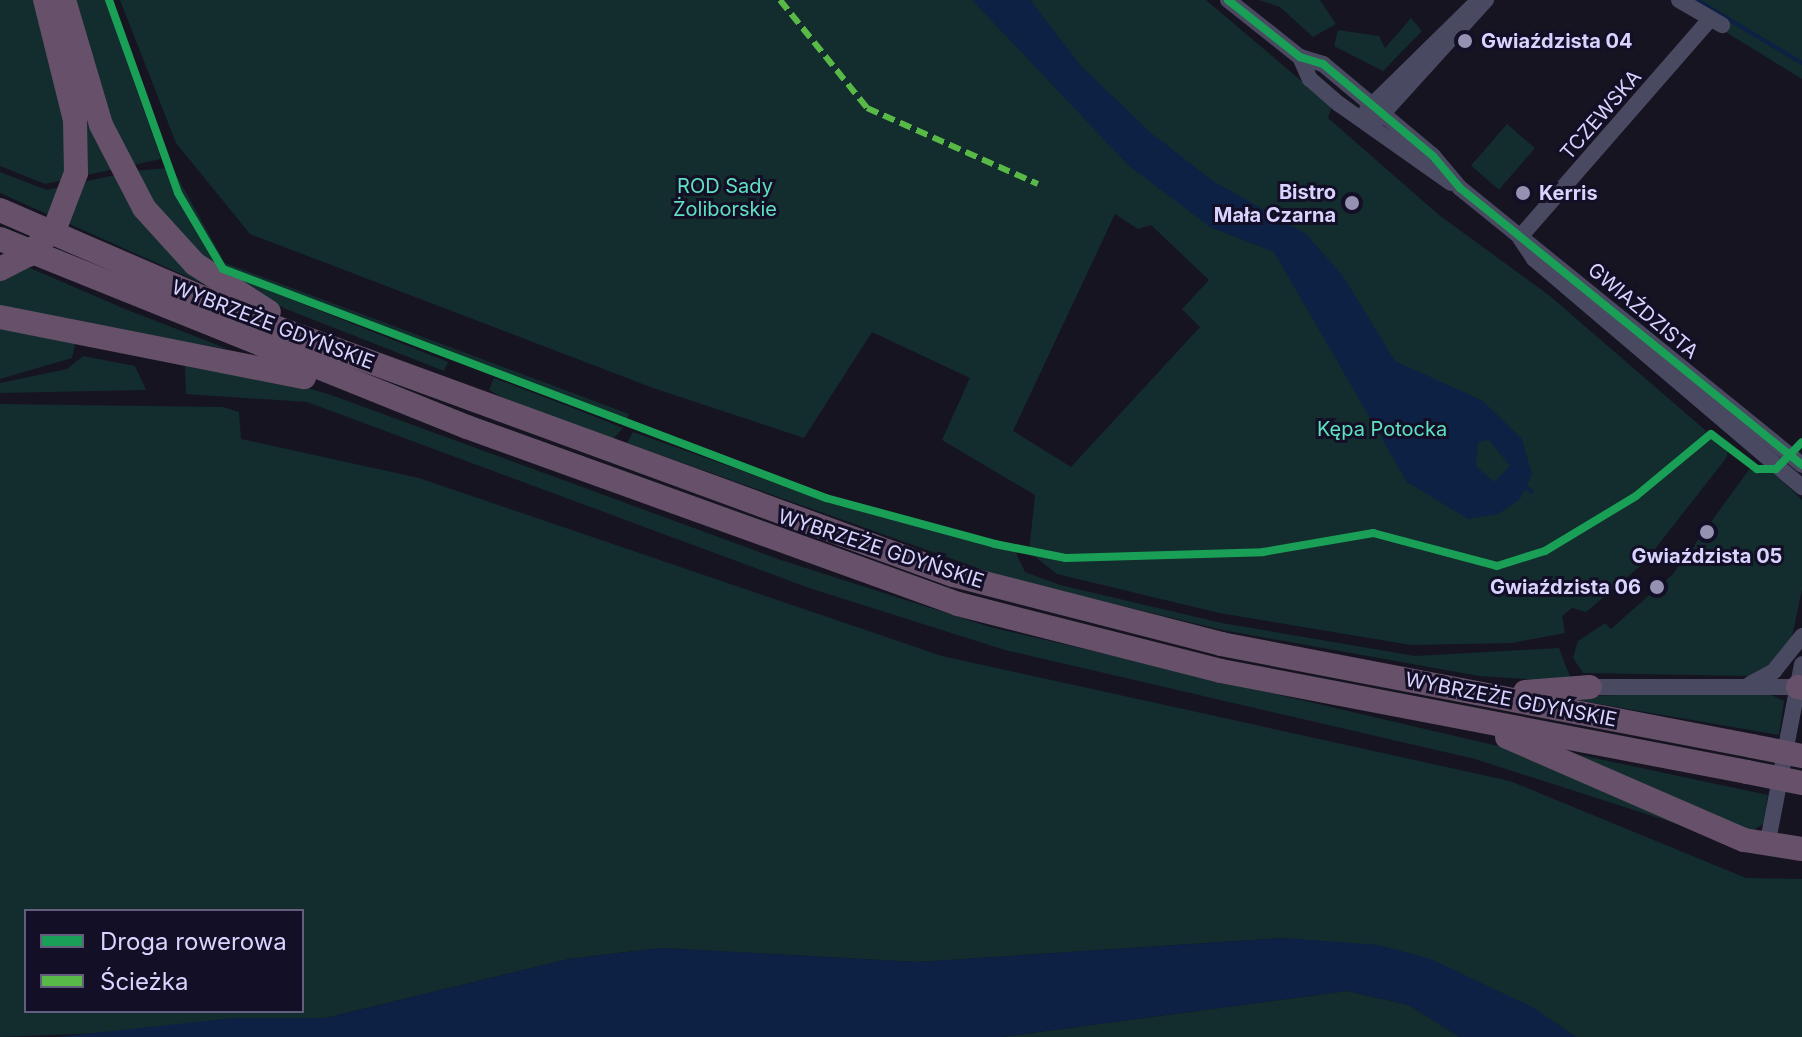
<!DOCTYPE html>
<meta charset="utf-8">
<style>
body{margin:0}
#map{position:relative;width:1802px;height:1037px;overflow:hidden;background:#161421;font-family:Inter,sans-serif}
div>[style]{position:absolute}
.green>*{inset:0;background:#132c2d;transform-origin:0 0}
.water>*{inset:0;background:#0d2144}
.stream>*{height:4px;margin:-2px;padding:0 2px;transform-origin:2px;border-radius:2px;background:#0d2144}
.minor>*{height:16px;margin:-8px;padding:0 8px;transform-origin:8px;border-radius:8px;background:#4a4962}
.highway>*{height:24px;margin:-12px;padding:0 12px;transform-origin:12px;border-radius:12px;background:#67516a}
.highway-bridge>*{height:24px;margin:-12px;padding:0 12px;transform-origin:12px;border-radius:12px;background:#67516a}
.quiet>*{height:6px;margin-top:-3px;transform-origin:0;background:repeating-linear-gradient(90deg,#58b947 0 12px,transparent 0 18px)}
.cycleway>*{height:8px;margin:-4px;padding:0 4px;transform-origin:4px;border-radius:4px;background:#1a9f57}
.dots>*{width:22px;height:22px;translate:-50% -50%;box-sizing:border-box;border:4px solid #130f26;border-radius:50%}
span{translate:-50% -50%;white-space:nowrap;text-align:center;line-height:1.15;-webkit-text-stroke:6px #130f26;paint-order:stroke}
.poi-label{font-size:20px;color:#d9d4ff;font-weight:700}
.left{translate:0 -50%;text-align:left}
.right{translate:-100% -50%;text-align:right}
.street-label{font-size:20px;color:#d9d4ff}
.park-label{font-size:20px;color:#5fe0c0}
.legend{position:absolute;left:24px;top:909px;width:280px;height:104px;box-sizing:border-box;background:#130f26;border:2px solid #625e7d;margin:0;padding:10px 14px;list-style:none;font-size:24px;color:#d9d4ff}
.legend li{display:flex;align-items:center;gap:16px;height:40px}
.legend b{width:40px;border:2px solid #625e7d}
</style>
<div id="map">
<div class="green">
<i style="clip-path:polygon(0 0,105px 0,161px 159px,45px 184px,0 166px)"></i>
<i style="clip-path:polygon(evenodd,120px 0,1206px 0,1332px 107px,1328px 118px,1439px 215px,1550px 296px,1727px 449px,1727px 457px,1644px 563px,1586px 612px,1572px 608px,1562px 616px,1565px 633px,1512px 643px,1411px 645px,1219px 613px,1057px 574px,1029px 552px,1035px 495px,942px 440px,970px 378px,872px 332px,804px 438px,653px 388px,250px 234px,176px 143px,120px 0,1115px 214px,1138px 229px,1151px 225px,1209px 280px,1182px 309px,1200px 327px,1071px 467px,1013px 431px,1115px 214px)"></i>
<i style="clip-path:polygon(1259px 0,1320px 0,1336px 24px,1313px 37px,1280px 7px)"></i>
<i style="clip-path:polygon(1689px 0,1802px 0,1802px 79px,1721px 29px)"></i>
<i style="clip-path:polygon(1411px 18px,1422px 31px,1383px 71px,1334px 46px,1338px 30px,1379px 36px,1385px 48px)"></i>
<i style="left:1507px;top:124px;width:37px;height:55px;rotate:41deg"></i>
<i style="clip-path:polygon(168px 168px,175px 195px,221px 271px,448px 362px,444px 371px,286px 309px,219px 273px,169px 228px,132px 171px)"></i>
<i style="clip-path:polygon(173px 169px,225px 263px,629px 414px,626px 421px,225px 268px,180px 195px)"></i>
<i style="clip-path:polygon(0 172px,47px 190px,115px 175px,217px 290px,0 193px)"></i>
<i style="clip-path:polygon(0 255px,125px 309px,228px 349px,0 311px)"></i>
<i style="clip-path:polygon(0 324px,76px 341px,72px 358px,0 379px)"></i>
<i style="clip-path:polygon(83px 356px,135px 366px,146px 390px,0 393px,0 383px,67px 369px)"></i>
<i style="clip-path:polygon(185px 365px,257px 372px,334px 396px,781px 560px,990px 627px,1502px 747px,1693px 829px,1475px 759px,1005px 650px,809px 588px,307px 402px,186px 394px)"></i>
<i style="clip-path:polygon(494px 378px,581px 411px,623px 428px,612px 440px,513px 403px,489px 390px)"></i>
<i style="clip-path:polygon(evenodd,0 404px,223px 407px,239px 412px,241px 439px,419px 478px,942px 656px,1510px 781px,1746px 878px,1802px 879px,1802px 1037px,1576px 1037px,1483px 987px,1284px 938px,918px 962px,660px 948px,569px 959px,326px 1018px,233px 1018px,155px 1031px,0 1037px,0 404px,26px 911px,302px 911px,302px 1011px,26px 1011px,26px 911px)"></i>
<i style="clip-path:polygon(633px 432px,824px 500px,1014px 549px,1025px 572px,1060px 585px,1222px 623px,1415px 656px,1559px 648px,1572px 682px,1479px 676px,1222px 630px,1000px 576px,627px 443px)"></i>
<i style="clip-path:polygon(1751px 467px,1773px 472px,1802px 500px,1802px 589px,1792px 637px,1778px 660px,1751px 676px,1583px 673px,1573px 658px,1578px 641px,1605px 623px,1611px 629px,1673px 574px)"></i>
<i style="clip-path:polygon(1761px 690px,1784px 701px,1779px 735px,1558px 697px)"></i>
<i style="clip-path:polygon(1566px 752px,1768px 795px,1763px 824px,1751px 832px)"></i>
<i style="clip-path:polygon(1347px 991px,1409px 1005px,1460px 1037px,1001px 1037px)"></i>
</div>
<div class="water">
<i style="clip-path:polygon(evenodd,972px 0,1030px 0,1082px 67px,1151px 133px,1213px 181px,1306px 234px,1343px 276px,1395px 361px,1483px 401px,1522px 439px,1532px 475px,1520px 499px,1498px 514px,1468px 519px,1407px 482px,1274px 252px,1210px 227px,1129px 166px,972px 0,1489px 440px,1510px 466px,1494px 482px,1476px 466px,1478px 442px,1489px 440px)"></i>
<i style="clip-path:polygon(1284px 938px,1379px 945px,1431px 959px,1534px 1008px,1576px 1037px,1460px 1037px,1409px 1005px,1347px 991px,1001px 1037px,57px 1037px,233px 1018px,326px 1018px,569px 959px,661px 948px,918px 962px)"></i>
</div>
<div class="stream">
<i style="left:1697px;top:0;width:122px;rotate:31deg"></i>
<i style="left:1527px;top:488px;width:6px;rotate:39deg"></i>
</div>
<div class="minor">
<i style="left:1228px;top:0;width:92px;rotate:38.4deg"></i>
<i style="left:1300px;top:57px;width:24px;rotate:17deg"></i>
<i style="left:1323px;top:64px;width:143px;rotate:39.9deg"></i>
<i style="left:1433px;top:156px;width:42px;rotate:49.8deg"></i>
<i style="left:1460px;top:188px;width:440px;rotate:39deg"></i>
<i style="left:1679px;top:0;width:50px;rotate:30.2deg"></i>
<i style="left:1300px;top:57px;width:24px;rotate:66deg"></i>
<i style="left:1310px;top:79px;width:38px;rotate:41deg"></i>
<i style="left:1339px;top:104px;width:137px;rotate:35.2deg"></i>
<i style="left:1367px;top:110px;width:156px;rotate:-44.5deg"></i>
<i style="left:1378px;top:119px;width:161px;rotate:-47.8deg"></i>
<i style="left:1520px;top:237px;width:289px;rotate:-48.9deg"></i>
<i style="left:1520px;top:238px;width:25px;rotate:56deg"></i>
<i style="left:1534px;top:259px;width:352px;rotate:40.4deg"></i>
<i style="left:1750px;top:684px;width:27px;rotate:-28deg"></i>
<i style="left:1774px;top:671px;width:45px;rotate:-51.3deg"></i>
<i style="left:1590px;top:687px;width:208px"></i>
<i style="left:1767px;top:846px;width:185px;rotate:-79.1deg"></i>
</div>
<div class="highway">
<i style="left:64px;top:0;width:130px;rotate:73.5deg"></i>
<i style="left:101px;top:125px;width:93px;rotate:62.6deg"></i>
<i style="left:144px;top:208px;width:76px;rotate:47.7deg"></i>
<i style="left:195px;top:264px;width:88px;rotate:33deg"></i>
<i style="left:0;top:210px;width:272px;rotate:23.4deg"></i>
<i style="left:250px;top:318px;width:749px;rotate:20.08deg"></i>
<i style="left:953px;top:575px;width:277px;rotate:14.4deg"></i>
<i style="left:1221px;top:644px;width:541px;rotate:10.87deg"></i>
<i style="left:0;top:239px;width:503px;rotate:21.93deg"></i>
<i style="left:467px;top:427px;width:522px;rotate:19.82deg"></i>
<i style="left:958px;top:604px;width:271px;rotate:14.3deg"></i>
<i style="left:1221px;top:671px;width:536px;rotate:10.87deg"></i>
<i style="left:0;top:317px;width:310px;rotate:11.2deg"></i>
<i style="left:1798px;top:687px;width:4px;rotate:14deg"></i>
<i style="left:1525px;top:692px;width:65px;rotate:-4.4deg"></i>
<i style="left:1507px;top:737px;width:258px;rotate:23.5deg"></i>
<i style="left:1744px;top:840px;width:59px;rotate:8.8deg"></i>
</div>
<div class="highway-bridge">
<i style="left:0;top:269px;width:31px;rotate:-27deg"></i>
<i style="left:28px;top:255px;width:38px;rotate:-45deg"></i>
<i style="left:55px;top:228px;width:59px;rotate:-69.1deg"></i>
<i style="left:76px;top:173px;width:53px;rotate:-91.1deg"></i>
<i style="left:75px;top:120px;width:124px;rotate:-104deg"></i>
<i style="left:1752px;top:746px;width:51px;rotate:11.3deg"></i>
<i style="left:1747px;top:772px;width:56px;rotate:11.3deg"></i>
</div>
<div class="quiet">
<i style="left:780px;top:0;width:139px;rotate:51.1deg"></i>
<i style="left:867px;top:108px;width:187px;rotate:24deg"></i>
</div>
<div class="cycleway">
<i style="left:109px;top:0;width:205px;rotate:70.3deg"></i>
<i style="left:178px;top:193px;width:88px;rotate:59.4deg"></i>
<i style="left:223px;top:269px;width:645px;rotate:20.8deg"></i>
<i style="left:826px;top:498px;width:175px;rotate:15.2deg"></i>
<i style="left:995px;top:544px;width:72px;rotate:11.2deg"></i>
<i style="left:1066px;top:558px;width:197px;rotate:-1.7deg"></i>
<i style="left:1263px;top:552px;width:112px;rotate:-9.8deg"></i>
<i style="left:1373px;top:533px;width:128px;rotate:14.9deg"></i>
<i style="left:1497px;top:566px;width:50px;rotate:-17.4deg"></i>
<i style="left:1545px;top:551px;width:106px;rotate:-31.1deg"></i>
<i style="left:1636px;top:496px;width:97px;rotate:-39.6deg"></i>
<i style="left:1711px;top:434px;width:58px;rotate:37.3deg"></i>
<i style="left:1757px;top:469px;width:19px"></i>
<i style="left:1776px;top:469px;width:37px;rotate:-46deg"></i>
<i style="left:1228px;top:0;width:92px;rotate:38.4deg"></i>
<i style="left:1300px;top:57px;width:24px;rotate:17deg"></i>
<i style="left:1323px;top:64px;width:143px;rotate:39.9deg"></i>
<i style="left:1433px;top:156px;width:42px;rotate:49.8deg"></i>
<i style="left:1460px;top:188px;width:440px;rotate:39deg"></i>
</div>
<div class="dots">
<i style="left:1465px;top:41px;background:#9591b1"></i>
<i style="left:1523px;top:193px;background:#9591b1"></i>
<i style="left:1352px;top:203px;background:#9591b1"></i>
<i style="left:1707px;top:532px;background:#9591b1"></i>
<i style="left:1657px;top:587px;background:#9591b1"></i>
</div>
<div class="poi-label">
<span class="left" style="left:1481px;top:41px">Gwiaździsta 04</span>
<span class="right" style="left:1336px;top:204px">Bistro<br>Mała Czarna</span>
<span class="left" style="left:1539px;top:193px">Kerris</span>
<span style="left:1707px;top:556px">Gwiaździsta 05</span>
<span class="right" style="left:1641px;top:587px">Gwiaździsta 06</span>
</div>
<div class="street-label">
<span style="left:1601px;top:115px;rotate:-49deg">TCZEWSKA</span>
<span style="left:1643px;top:311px;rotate:40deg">GWIAŹDZISTA</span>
<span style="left:273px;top:325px;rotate:21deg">WYBRZEŻE GDYŃSKIE</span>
<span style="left:881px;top:549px;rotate:18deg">WYBRZEŻE GDYŃSKIE</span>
<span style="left:1511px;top:700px;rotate:11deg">WYBRZEŻE GDYŃSKIE</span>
</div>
<div class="park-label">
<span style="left:725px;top:198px">ROD Sady<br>Żoliborskie</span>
<span style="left:1382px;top:429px">Kępa Potocka</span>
</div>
<ul class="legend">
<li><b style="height:10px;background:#1a9f57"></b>Droga rowerowa</li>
<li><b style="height:10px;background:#58b947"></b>Ścieżka</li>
</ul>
</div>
